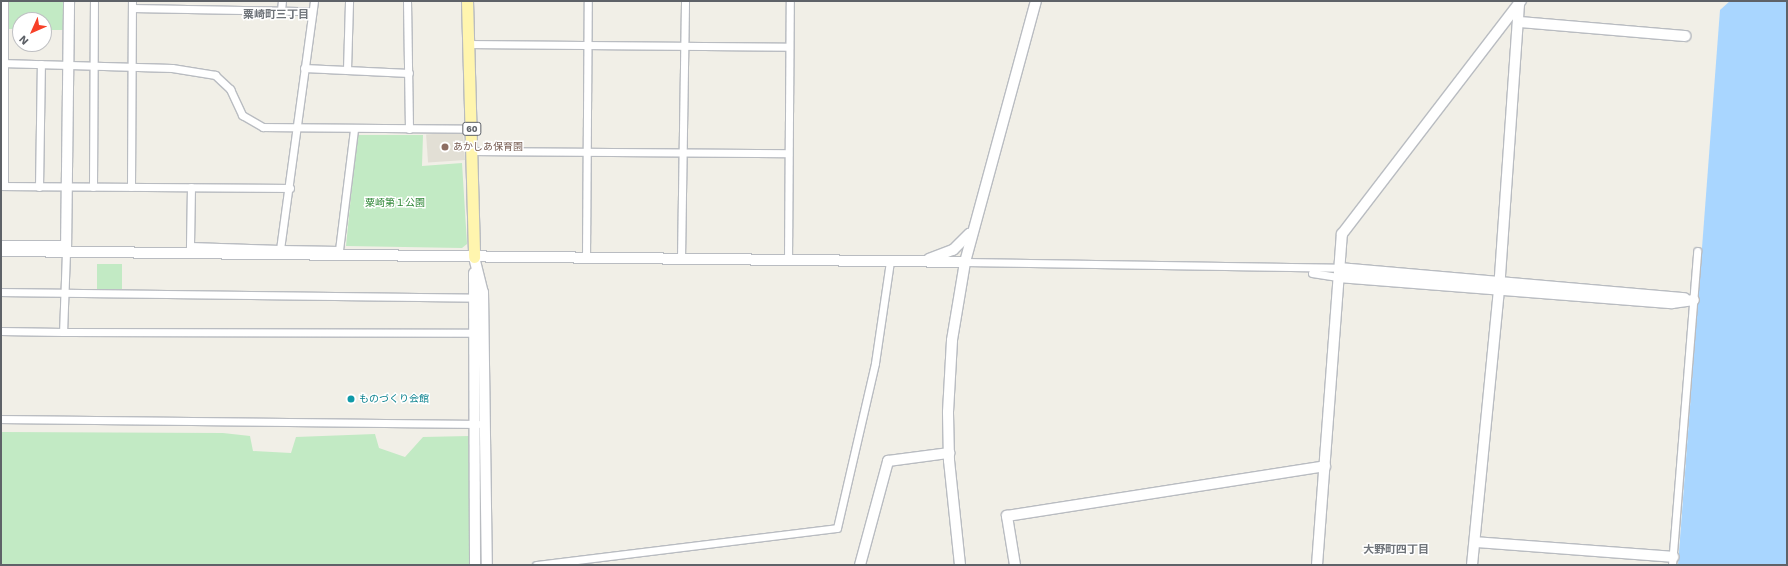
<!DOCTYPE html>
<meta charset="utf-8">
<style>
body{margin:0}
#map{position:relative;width:1788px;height:566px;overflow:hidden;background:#f1efe7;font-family:"Work Sans","Noto Sans JP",sans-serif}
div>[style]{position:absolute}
.education>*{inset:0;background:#e2dfd5;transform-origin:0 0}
.green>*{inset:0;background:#c2eac4;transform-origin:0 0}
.water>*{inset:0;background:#a9d6ff}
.roads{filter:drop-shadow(1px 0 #b9bcc1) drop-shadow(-1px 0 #b9bcc1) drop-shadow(0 1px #b9bcc1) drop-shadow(0 -1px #b9bcc1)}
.street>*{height:7px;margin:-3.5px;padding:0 3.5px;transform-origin:3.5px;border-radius:3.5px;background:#fff}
.secondary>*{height:10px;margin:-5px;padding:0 5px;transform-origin:5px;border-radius:5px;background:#fff}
.primary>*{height:11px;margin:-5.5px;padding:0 5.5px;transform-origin:5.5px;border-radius:5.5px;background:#fff5ae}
.dots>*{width:11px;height:11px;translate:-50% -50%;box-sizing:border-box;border:2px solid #fff;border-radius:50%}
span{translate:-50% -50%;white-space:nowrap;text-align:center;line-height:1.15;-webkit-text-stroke:3px #fff;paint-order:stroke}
.shield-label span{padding:1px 3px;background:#fff;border:1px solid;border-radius:3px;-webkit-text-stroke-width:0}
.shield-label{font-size:9px;color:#5e6268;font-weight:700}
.education-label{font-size:10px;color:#785e54}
.left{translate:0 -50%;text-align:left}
.park-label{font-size:10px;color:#2f8736}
.culture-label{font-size:10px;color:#0d838f}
.neighbourhood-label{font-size:11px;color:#6f747a;font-weight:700}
.frame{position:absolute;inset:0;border:2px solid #5e6268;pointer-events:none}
.north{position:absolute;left:12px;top:12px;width:40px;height:40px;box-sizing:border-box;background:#fff;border:1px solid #bfc0c3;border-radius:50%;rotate:225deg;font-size:11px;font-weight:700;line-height:16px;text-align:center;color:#5e6268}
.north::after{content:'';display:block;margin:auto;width:14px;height:18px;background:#f74028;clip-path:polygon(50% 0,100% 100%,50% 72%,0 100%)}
</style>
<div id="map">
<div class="education">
<i style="left:463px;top:132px;width:28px;height:37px;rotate:86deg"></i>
</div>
<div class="green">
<i style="clip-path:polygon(7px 1px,65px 1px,64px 30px,44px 30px,44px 20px,20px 20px,20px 29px,6px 29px)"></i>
<i style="clip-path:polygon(357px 135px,423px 135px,422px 166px,462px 163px,467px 244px,462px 248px,346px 246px)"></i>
<i style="left:97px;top:264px;width:25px;height:25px"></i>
<i style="clip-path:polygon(1px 432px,223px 433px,250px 436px,253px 451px,291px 453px,296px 437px,375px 434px,379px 448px,405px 457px,423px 437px,469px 436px,469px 565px,1px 565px)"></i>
</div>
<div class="water">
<i style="clip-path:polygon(1730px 1px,1787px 1px,1787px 565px,1678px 565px,1720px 10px)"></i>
</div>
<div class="roads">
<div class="street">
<i style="left:4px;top:1px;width:185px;rotate:90deg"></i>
<i style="left:314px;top:1px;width:250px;rotate:97.8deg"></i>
<i style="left:280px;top:249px;width:59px;rotate:1deg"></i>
<i style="left:339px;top:250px;width:121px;rotate:-82.9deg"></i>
<i style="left:407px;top:1px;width:128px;rotate:89.1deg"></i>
<i style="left:132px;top:8px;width:180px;rotate:1deg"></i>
<i style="left:281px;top:10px;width:9px;rotate:-84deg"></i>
<i style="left:469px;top:44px;width:319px;rotate:0.5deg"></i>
<i style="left:1px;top:63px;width:171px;rotate:1.7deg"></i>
<i style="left:172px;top:68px;width:44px;rotate:9.2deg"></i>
<i style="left:215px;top:75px;width:21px;rotate:43deg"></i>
<i style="left:230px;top:89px;width:29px;rotate:65deg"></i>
<i style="left:242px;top:115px;width:24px;rotate:30deg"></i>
<i style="left:263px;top:127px;width:209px;rotate:0.5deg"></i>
<i style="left:304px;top:68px;width:105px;rotate:2.7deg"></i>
<i style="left:347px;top:70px;width:69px;rotate:-88.3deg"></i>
<i style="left:472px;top:151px;width:316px;rotate:0.4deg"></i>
<i style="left:1px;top:186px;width:289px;rotate:0.4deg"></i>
<i style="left:39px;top:187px;width:123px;rotate:-89.1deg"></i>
<i style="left:93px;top:187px;width:186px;rotate:-89.7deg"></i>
<i style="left:131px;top:187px;width:186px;rotate:-89.7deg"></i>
<i style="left:191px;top:187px;width:59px;rotate:91deg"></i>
<i style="left:190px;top:246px;width:90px;rotate:1.9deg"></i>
<i style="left:1px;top:244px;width:66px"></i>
<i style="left:66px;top:252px;width:80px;rotate:92.1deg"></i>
<i style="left:63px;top:332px;width:415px;rotate:0.1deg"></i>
<i style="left:586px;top:258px;width:257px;rotate:-89.6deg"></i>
<i style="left:681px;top:258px;width:257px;rotate:-89.1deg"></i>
<i style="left:788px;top:260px;width:259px;rotate:-89.6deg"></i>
<i style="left:965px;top:262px;width:374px;rotate:0.9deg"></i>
<i style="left:1312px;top:273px;width:26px;rotate:9deg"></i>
<i style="left:1px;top:292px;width:477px;rotate:0.7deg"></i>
<i style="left:1px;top:331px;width:62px;rotate:0.9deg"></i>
<i style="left:1px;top:419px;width:477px;rotate:0.6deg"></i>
<i style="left:536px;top:565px;width:303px;rotate:-7deg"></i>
<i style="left:837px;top:528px;width:169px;rotate:-77deg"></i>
<i style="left:875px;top:363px;width:102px;rotate:-81.6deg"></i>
<i style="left:1672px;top:565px;width:315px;rotate:-85.4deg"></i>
</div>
<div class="secondary">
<i style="left:1519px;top:22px;width:167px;rotate:4.8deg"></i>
<i style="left:1px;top:251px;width:964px;rotate:0.65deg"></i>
<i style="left:965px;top:262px;width:270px;rotate:-74.8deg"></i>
<i style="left:66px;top:252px;width:251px;rotate:-89.3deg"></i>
<i style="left:474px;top:257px;width:36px;rotate:76deg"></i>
<i style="left:483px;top:292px;width:273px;rotate:89.2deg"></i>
<i style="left:929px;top:259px;width:26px;rotate:-21deg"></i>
<i style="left:953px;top:250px;width:23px;rotate:-45deg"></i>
<i style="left:1339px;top:268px;width:347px;rotate:5deg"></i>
<i style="left:474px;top:273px;width:292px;rotate:89.8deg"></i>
<i style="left:1338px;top:277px;width:335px;rotate:4.5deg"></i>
<i style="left:1672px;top:303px;width:22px;rotate:-8deg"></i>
<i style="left:1475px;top:542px;width:199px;rotate:4.3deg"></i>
<i style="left:860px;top:565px;width:108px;rotate:-74.9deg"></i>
<i style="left:888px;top:461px;width:62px;rotate:-7.5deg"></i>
<i style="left:960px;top:565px;width:105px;rotate:-96deg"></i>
<i style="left:949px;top:461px;width:49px;rotate:-91.2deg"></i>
<i style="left:948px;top:412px;width:72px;rotate:-86.8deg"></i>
<i style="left:952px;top:340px;width:79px;rotate:-80.5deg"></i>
<i style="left:1015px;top:565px;width:50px;rotate:-99.3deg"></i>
<i style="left:1007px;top:516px;width:322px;rotate:-8.9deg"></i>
<i style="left:1317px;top:565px;width:332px;rotate:-85.7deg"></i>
<i style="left:1342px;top:234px;width:294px;rotate:-52.5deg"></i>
<i style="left:1472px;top:565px;width:276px;rotate:-84.4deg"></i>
<i style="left:1499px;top:290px;width:287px;rotate:-86deg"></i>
</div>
<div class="primary">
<i style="left:467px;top:1px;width:256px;rotate:88.4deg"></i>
</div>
</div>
<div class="dots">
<i style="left:445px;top:147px;background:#8d6e63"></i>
<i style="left:351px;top:399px;background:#0f9aa8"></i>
</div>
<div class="shield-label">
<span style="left:472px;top:129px">60</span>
</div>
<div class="education-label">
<span class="left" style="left:453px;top:147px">あかしあ保育園</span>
</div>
<div class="park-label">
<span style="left:395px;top:203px">粟崎第１公園</span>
</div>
<div class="culture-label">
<span class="left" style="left:359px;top:399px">ものづくり会館</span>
</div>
<div class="neighbourhood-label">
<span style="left:276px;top:15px">粟崎町三丁目</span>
<span style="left:1396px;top:550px">大野町四丁目</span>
</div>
<div class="frame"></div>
<div class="north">N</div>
</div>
